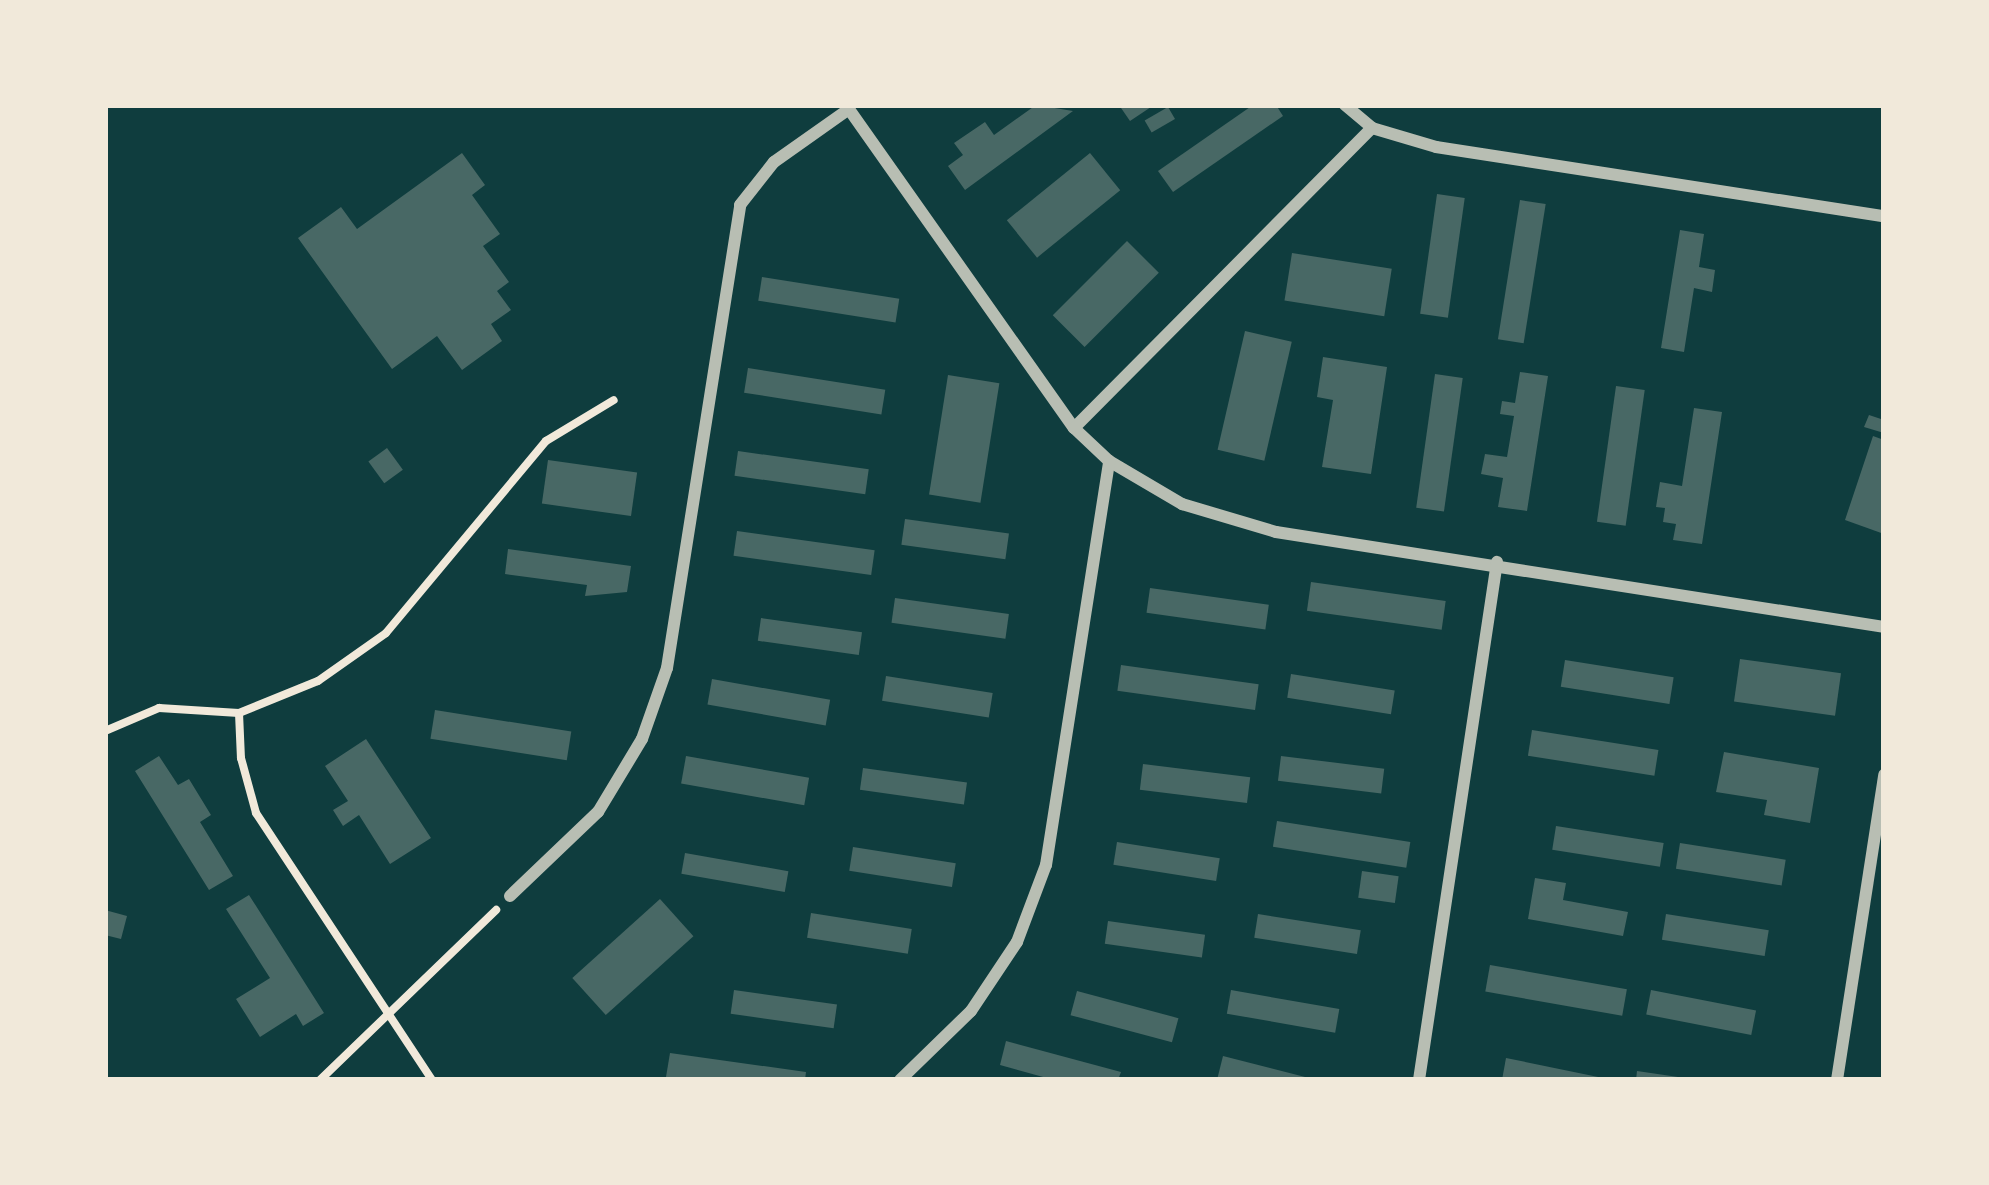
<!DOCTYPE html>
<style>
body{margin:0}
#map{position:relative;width:1989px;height:1185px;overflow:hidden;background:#0f3d3e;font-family:"Open Sans",sans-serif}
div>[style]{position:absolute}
.building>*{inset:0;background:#486865;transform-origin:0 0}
.path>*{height:8px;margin:-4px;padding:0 4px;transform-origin:4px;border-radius:4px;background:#f1e9da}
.minor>*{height:12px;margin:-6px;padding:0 6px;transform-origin:6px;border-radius:6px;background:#b8beb3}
span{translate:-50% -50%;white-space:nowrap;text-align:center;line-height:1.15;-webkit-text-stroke:9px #f1e9da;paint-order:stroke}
.frame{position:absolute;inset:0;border:108px solid #f1e9da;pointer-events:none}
</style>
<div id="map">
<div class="building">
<i style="clip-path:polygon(1036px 105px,1073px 111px,965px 190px,948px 166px,963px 155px,954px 143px,985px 122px,994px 135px)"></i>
<i style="clip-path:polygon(1119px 105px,1154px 105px,1130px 121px)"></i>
<i style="clip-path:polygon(1253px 105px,1276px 105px,1283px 116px,1173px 192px,1158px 171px)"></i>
<i style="left:1168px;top:107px;width:14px;height:27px;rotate:60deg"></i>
<i style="clip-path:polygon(462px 153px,485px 185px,472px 195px,500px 234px,483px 246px,509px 282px,497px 291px,511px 310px,491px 324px,502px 341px,462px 370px,437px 336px,392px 369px,298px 238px,341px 207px,357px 229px)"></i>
<i style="left:1090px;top:153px;width:48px;height:107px;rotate:51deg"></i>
<i style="left:1437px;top:194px;width:28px;height:121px;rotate:8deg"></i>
<i style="left:1520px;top:200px;width:26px;height:141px;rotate:9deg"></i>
<i style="clip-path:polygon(1680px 230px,1704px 234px,1699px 267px,1715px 270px,1712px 292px,1694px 288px,1684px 352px,1661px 348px)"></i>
<i style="left:1127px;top:241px;width:45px;height:105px;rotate:45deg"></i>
<i style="left:1292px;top:253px;width:101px;height:48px;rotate:9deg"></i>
<i style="left:762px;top:277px;width:139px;height:24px;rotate:9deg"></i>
<i style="left:1245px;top:331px;width:48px;height:122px;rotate:13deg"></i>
<i style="clip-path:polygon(1323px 357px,1387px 367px,1371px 474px,1322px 467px,1333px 400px,1317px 397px)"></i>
<i style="left:748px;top:368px;width:139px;height:25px;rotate:9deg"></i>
<i style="clip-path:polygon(1520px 372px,1548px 376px,1527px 511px,1498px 507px,1503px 478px,1481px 474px,1485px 454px,1507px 457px,1514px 416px,1500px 414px,1502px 401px,1515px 403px)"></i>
<i style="left:1435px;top:374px;width:28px;height:135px;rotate:8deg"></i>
<i style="left:948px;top:375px;width:52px;height:121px;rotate:9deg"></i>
<i style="left:1616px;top:386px;width:29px;height:137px;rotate:8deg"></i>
<i style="clip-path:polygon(1694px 408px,1722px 412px,1702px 544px,1673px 540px,1676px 524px,1663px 522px,1665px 508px,1656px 507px,1660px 482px,1682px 486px)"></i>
<i style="clip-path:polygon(1869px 415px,1884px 420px,1884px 433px,1864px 427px)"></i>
<i style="clip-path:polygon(1873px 436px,1884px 440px,1884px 534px,1845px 520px)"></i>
<i style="left:387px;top:448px;width:27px;height:23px;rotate:54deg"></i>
<i style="left:738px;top:451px;width:132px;height:25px;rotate:8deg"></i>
<i style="left:548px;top:460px;width:90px;height:44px;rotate:8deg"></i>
<i style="left:905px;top:519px;width:105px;height:26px;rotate:8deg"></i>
<i style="left:737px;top:531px;width:139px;height:25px;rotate:8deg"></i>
<i style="clip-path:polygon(508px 549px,631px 566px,627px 592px,585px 596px,587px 585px,505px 574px)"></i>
<i style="left:1311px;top:582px;width:136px;height:29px;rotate:8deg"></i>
<i style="left:1150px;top:588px;width:120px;height:25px;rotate:8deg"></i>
<i style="left:895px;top:598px;width:115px;height:25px;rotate:8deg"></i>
<i style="left:761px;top:618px;width:102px;height:23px;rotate:8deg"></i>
<i style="left:1740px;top:659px;width:102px;height:43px;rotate:8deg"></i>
<i style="left:1565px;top:660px;width:110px;height:27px;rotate:9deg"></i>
<i style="left:1121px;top:665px;width:139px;height:26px;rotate:8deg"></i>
<i style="left:1291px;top:674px;width:105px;height:24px;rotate:9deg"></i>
<i style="left:886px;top:676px;width:108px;height:25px;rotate:9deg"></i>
<i style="left:712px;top:679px;width:120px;height:26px;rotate:10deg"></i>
<i style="left:435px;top:710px;width:138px;height:29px;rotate:9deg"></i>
<i style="left:1532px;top:730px;width:128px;height:26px;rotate:9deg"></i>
<i style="clip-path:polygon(366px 739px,431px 838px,390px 864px,359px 815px,343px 826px,333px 810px,348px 801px,325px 766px)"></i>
<i style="clip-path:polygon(1724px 752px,1819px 768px,1810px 823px,1764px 815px,1767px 800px,1716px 792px)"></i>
<i style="clip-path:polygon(159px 756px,178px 785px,189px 779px,211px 815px,200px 822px,233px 876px,209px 890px,135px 771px)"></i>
<i style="left:686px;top:756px;width:125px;height:28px;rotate:10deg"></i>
<i style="left:1281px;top:756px;width:104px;height:25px;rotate:7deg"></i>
<i style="left:1143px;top:764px;width:108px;height:26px;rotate:7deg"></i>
<i style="left:863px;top:768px;width:105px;height:22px;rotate:8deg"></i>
<i style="left:1277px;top:821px;width:135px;height:26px;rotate:9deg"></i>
<i style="left:1556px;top:826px;width:109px;height:24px;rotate:9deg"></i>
<i style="left:1117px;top:842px;width:104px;height:23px;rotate:9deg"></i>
<i style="left:1680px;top:843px;width:107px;height:26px;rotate:9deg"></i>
<i style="left:853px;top:847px;width:104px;height:24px;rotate:9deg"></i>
<i style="left:685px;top:853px;width:105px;height:21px;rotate:10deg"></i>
<i style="left:1362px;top:871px;width:37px;height:27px;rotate:8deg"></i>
<i style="clip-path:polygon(1535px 878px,1566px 883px,1563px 900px,1628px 912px,1623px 936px,1528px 919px)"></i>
<i style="clip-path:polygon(249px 895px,324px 1013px,303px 1026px,296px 1014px,260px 1037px,236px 999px,270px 978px,226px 909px)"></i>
<i style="left:660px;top:899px;width:50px;height:118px;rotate:48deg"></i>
<i style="clip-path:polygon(105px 910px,127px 916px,121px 939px,105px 935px)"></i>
<i style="left:811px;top:913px;width:102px;height:25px;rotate:9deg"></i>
<i style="left:1258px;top:914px;width:104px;height:24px;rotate:9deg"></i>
<i style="left:1666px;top:914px;width:104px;height:26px;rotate:9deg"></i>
<i style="left:1108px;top:921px;width:98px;height:23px;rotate:8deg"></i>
<i style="left:1490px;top:965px;width:139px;height:27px;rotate:10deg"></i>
<i style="left:734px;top:990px;width:104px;height:24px;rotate:8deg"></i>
<i style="left:1231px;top:990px;width:110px;height:24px;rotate:10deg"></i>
<i style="left:1651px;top:990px;width:107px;height:25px;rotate:11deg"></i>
<i style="left:1077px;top:991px;width:105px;height:25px;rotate:15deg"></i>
<i style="clip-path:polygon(1006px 1041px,1121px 1072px,1118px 1080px,1054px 1080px,1000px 1065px)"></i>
<i style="clip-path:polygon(670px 1053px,806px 1072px,805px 1080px,666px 1077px)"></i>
<i style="clip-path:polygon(1223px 1056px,1309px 1078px,1309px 1080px,1217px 1080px)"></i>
<i style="clip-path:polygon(1506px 1058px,1603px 1078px,1603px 1080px,1502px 1080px)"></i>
<i style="clip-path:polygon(1637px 1071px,1678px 1077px,1678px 1080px,1636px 1080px)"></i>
</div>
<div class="path">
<i style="left:239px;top:713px;width:45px;rotate:87.5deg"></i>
<i style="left:241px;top:758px;width:57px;rotate:74.7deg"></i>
<i style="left:256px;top:813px;width:320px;rotate:56.6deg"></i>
<i style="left:105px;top:731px;width:59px;rotate:-23.1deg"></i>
<i style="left:159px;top:708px;width:80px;rotate:3.6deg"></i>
<i style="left:239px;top:713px;width:85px;rotate:-22.1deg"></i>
<i style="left:318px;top:681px;width:83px;rotate:-35.2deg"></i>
<i style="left:386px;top:633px;width:250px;rotate:-50.2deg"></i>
<i style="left:546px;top:441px;width:79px;rotate:-31.1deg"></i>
<i style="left:320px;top:1080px;width:245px;rotate:-44deg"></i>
</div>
<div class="minor">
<i style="left:846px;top:105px;width:395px;rotate:54.8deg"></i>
<i style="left:1074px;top:428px;width:48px;rotate:43.3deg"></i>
<i style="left:1109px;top:461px;width:85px;rotate:30.5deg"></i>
<i style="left:1182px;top:504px;width:98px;rotate:16.6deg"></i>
<i style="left:1276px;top:532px;width:615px;rotate:8.88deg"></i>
<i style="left:1345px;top:105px;width:35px;rotate:40deg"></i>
<i style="left:1372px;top:128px;width:67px;rotate:16.5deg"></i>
<i style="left:1436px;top:147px;width:453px;rotate:8.8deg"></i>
<i style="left:1074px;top:428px;width:423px;rotate:-45.2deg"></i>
<i style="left:510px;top:896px;width:122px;rotate:-43.7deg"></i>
<i style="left:598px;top:812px;width:85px;rotate:-58.9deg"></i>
<i style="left:642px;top:739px;width:75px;rotate:-70.6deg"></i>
<i style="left:667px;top:668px;width:469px;rotate:-81deg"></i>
<i style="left:740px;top:205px;width:55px;rotate:-51.7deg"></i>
<i style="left:774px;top:162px;width:92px;rotate:-35.2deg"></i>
<i style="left:900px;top:1080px;width:99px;rotate:-44.2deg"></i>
<i style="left:971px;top:1011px;width:83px;rotate:-56.3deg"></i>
<i style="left:1017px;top:942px;width:82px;rotate:-69.4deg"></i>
<i style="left:1046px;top:865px;width:409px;rotate:-81.1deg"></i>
<i style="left:1419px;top:1080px;width:524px;rotate:-81.44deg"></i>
<i style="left:1837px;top:1080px;width:309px;rotate:-81.2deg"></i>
</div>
<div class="frame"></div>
</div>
